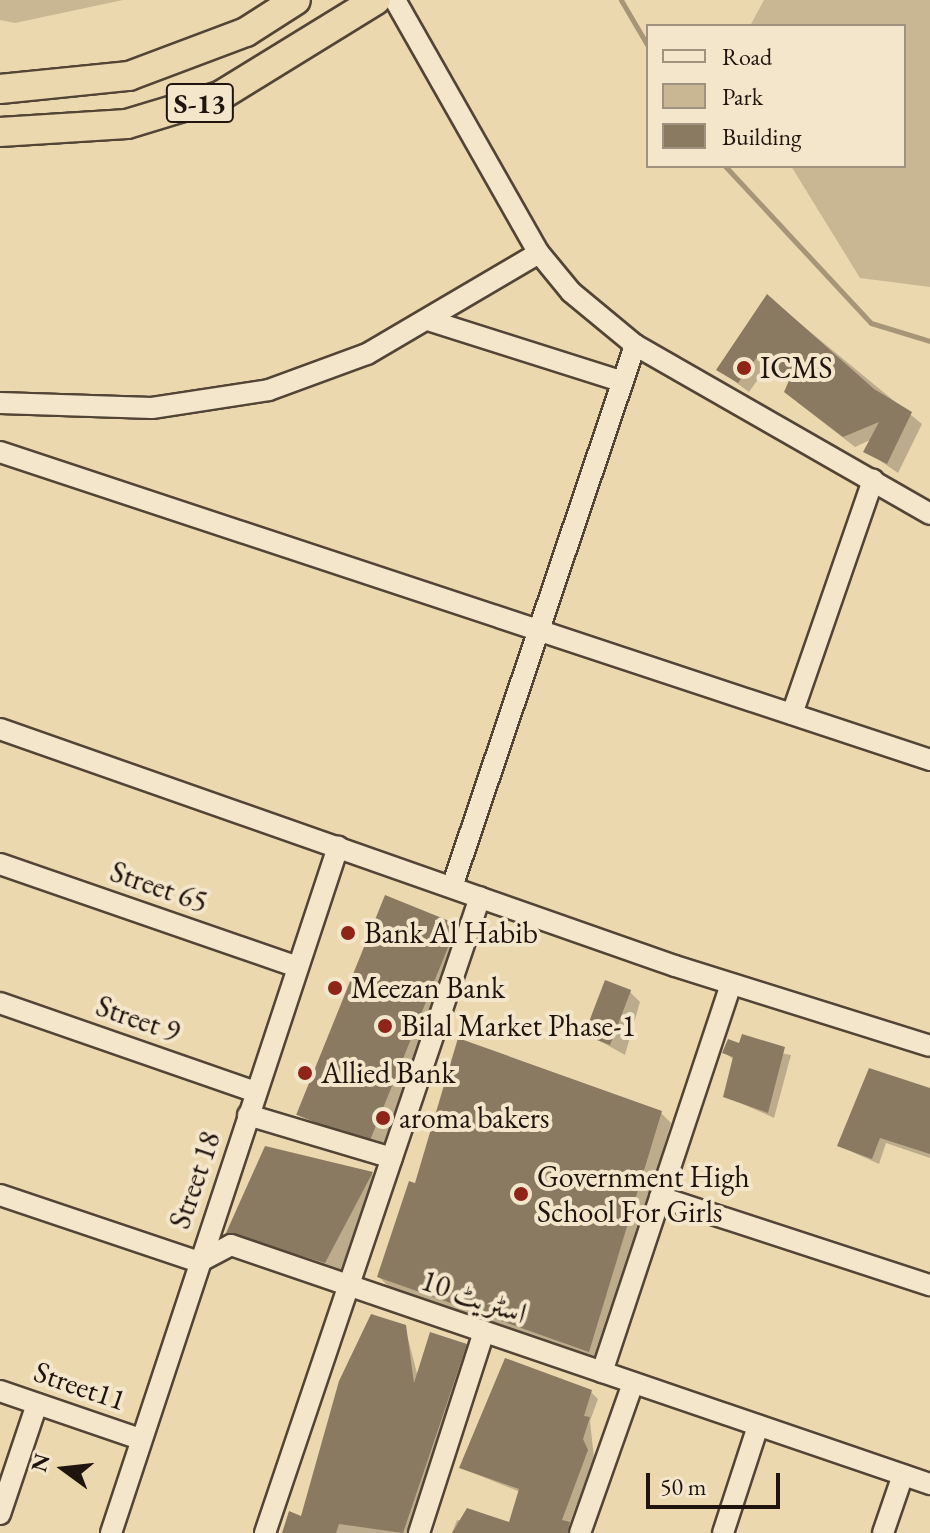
<!DOCTYPE html>
<meta charset="utf-8">
<style>
body{margin:0}
#map{position:relative;width:930px;height:1533px;overflow:hidden;background:#ecd8af;font-family:"EB Garamond",Amiri,serif}
div>[style]{position:absolute}
.green>*{inset:0;background:#c9b794}
.shadow>*{inset:0;background:#0003}
.stream>*{height:5px;margin:-2.5px;padding:0 2.5px;transform-origin:2.5px;border-radius:2.5px;background:#a79578}
.building>*{inset:0;background:#8a7a62;transform-origin:0 0}
.roads{filter:drop-shadow(2px 0 #534536) drop-shadow(-2px 0 #534536) drop-shadow(0 2px #534536) drop-shadow(0 -2px #534536)}
.minor>*{height:20px;margin:-10px;padding:0 10px;transform-origin:10px;border-radius:10px;background:#f3e6cb}
.highway>*{height:28px;margin:-14px;padding:0 14px;transform-origin:14px;border-radius:14px;background:#ecd8af}
.dots>*{width:22px;height:22px;translate:-50% -50%;box-sizing:border-box;border:4px solid #f3e6cb;border-radius:50%}
span{translate:-50% -50%;white-space:nowrap;text-align:center;line-height:1.15;-webkit-text-stroke:8px #f3e6cb;paint-order:stroke}
.shield-label span{padding:2px 6px;background:#f3e6cb;border:2px solid;border-radius:6px;-webkit-text-stroke-width:0}
.shield-label{font-size:28px;color:#20140e;font-weight:700}
.poi-label{font-size:30px;color:#20140e}
.left{translate:0 -50%;text-align:left}
.street-label{font-size:30px;color:#20140e}
.legend{position:absolute;left:646px;top:24px;width:260px;height:144px;box-sizing:border-box;background:#f3e6cb;border:2px solid #9f927f;margin:0;padding:10px 14px;list-style:none;font-size:24px;color:#20140e}
.legend li{display:flex;align-items:center;gap:16px;height:40px}
.legend b{width:40px;border:2px solid #9f927f}
.north{position:absolute;left:24px;top:1429px;width:80px;height:80px;-webkit-text-stroke:6px #f3e6cb;paint-order:stroke;rotate:285deg;font-size:22px;font-weight:700;line-height:32px;text-align:center;color:#20140e}
.north::after{content:'';display:block;margin:auto;width:28px;height:36px;background:#20140e;clip-path:polygon(50% 0,100% 100%,50% 72%,0 100%)}
.scale{position:absolute;left:646px;top:1473px;width:134px;height:36px;box-sizing:border-box;border:4px solid #20140e;border-top:0;padding-left:10px;font-size:24px;line-height:28px;white-space:nowrap;color:#20140e;-webkit-text-stroke:6px #f3e6cb;paint-order:stroke}
</style>
<div id="map">
<div class="green">
<i style="clip-path:polygon(0 0,123px 0,15px 23px,0 20px)"></i>
<i style="clip-path:polygon(764px 0,930px 0,930px 287px,860px 278px,791px 166px,904px 166px,904px 26px,750px 26px)"></i>
</div>
<div class="shadow">
<i style="clip-path:polygon(768px 297px,922px 424px,898px 473px,866px 451px,872px 439px,855px 447px,797px 402px,792px 380px,769px 364px,749px 392px,719px 370px)"></i>
<i style="clip-path:polygon(456px 925px,469px 939px,397px 1154px,324px 1132px,311px 1119px)"></i>
<i style="clip-path:polygon(630px 992px,640px 1002px,625px 1055px,591px 1036px)"></i>
<i style="clip-path:polygon(740px 1045px,791px 1055px,774px 1118px,725px 1096px,734px 1060px,725px 1053px)"></i>
<i style="clip-path:polygon(930px 1092px,930px 1158px,886px 1143px,879px 1164px,839px 1146px)"></i>
<i style="clip-path:polygon(661px 1113px,671px 1123px,599px 1361px,389px 1287px,379px 1277px,416px 1185px)"></i>
<i style="clip-path:polygon(372px 1174px,385px 1188px,339px 1276px,242px 1246px,229px 1233px)"></i>
<i style="clip-path:polygon(405px 1327px,418px 1377px,465px 1346px,472px 1352px,410px 1533px,284px 1533px,302px 1518px)"></i>
<i style="clip-path:polygon(591px 1392px,598px 1399px,590px 1421px,594px 1458px,569px 1525px,575px 1533px,452px 1533px,457px 1520px,510px 1525px,520px 1492px,461px 1468px)"></i>
</div>
<div class="stream">
<i style="left:621px;top:0;width:53px;rotate:59.6deg"></i>
<i style="left:725px;top:166px;width:214px;rotate:47.1deg"></i>
<i style="left:871px;top:323px;width:62px;rotate:17deg"></i>
</div>
<div class="building">
<i style="clip-path:polygon(767px 294px,874px 389px,912px 412px,887px 464px,863px 452px,879px 422px,843px 437px,784px 392px,790px 378px,758px 356px,738px 383px,716px 370px)"></i>
<i style="left:385px;top:895px;width:78px;height:237px;rotate:22deg"></i>
<i style="left:605px;top:980px;width:28px;height:59px;rotate:21deg"></i>
<i style="clip-path:polygon(742px 1034px,785px 1047px,768px 1113px,723px 1097px,733px 1057px,722px 1053px,728px 1039px,739px 1043px)"></i>
<i style="clip-path:polygon(458px 1038px,662px 1111px,589px 1352px,377px 1277px,409px 1181px,415px 1183px)"></i>
<i style="clip-path:polygon(869px 1068px,930px 1088px,930px 1154px,880px 1138px,872px 1159px,837px 1146px)"></i>
<i style="clip-path:polygon(265px 1146px,373px 1172px,325px 1263px,226px 1233px)"></i>
<i style="clip-path:polygon(371px 1314px,406px 1325px,414px 1383px,430px 1332px,467px 1344px,403px 1533px,339px 1524px,336px 1533px,282px 1533px,289px 1511px,301px 1516px,339px 1381px)"></i>
<i style="clip-path:polygon(505px 1358px,592px 1390px,584px 1416px,590px 1417px,583px 1439px,588px 1450px,562px 1520px,570px 1522px,567px 1533px,452px 1533px,467px 1508px,509px 1522px,519px 1489px,459px 1468px)"></i>
</div>
<div class="roads">
<div class="minor">
<i style="left:395px;top:0;width:291px;rotate:60.4deg"></i>
<i style="left:539px;top:253px;width:50px;rotate:50.6deg"></i>
<i style="left:571px;top:292px;width:83px;rotate:39.6deg"></i>
<i style="left:635px;top:345px;width:340px;rotate:29.8deg"></i>
<i style="left:431px;top:321px;width:201px;rotate:17.6deg"></i>
<i style="left:0;top:403px;width:152px;rotate:1.9deg"></i>
<i style="left:152px;top:408px;width:118px;rotate:-8.7deg"></i>
<i style="left:269px;top:390px;width:104px;rotate:-20.2deg"></i>
<i style="left:367px;top:354px;width:199px;rotate:-30.4deg"></i>
<i style="left:0;top:452px;width:980px;rotate:18.32deg"></i>
<i style="left:792px;top:714px;width:248px;rotate:-70.9deg"></i>
<i style="left:0;top:729px;width:715px;rotate:19.35deg"></i>
<i style="left:675px;top:966px;width:267px;rotate:17.4deg"></i>
<i style="left:0;top:864px;width:315px;rotate:19.1deg"></i>
<i style="left:452px;top:887px;width:572px;rotate:-71.34deg"></i>
<i style="left:0;top:1003px;width:271px;rotate:19.2deg"></i>
<i style="left:248px;top:1115px;width:150px;rotate:16.6deg"></i>
<i style="left:0;top:1195px;width:210px;rotate:18.6deg"></i>
<i style="left:199px;top:1262px;width:36px;rotate:-28deg"></i>
<i style="left:231px;top:1245px;width:739px;rotate:18.88deg"></i>
<i style="left:660px;top:1197px;width:284px;rotate:18.1deg"></i>
<i style="left:602px;top:1372px;width:408px;rotate:-71.6deg"></i>
<i style="left:0;top:1391px;width:148px;rotate:18.9deg"></i>
<i style="left:0;top:1514px;width:116px;rotate:-71.4deg"></i>
<i style="left:111px;top:1533px;width:723px;rotate:-71.69deg"></i>
<i style="left:265px;top:1533px;width:671px;rotate:-71.32deg"></i>
<i style="left:419px;top:1533px;width:211px;rotate:-72.1deg"></i>
<i style="left:580px;top:1533px;width:159px;rotate:-70.5deg"></i>
<i style="left:723px;top:1533px;width:113px;rotate:-71.9deg"></i>
<i style="left:883px;top:1533px;width:61px;rotate:-71deg"></i>
</div>
<div class="highway">
<i style="left:0;top:89px;width:130px;rotate:-5.8deg"></i>
<i style="left:129px;top:76px;width:125px;rotate:-20.6deg"></i>
<i style="left:246px;top:32px;width:59px;rotate:-32.6deg"></i>
<i style="left:0;top:132px;width:127px;rotate:-3.6deg"></i>
<i style="left:127px;top:124px;width:97px;rotate:-16.8deg"></i>
<i style="left:220px;top:96px;width:183px;rotate:-31.6deg"></i>
</div>
</div>
<div class="dots">
<i style="left:744px;top:368px;background:#8f2418"></i>
<i style="left:348px;top:933px;background:#8f2418"></i>
<i style="left:335px;top:988px;background:#8f2418"></i>
<i style="left:385px;top:1026px;background:#8f2418"></i>
<i style="left:305px;top:1073px;background:#8f2418"></i>
<i style="left:383px;top:1118px;background:#8f2418"></i>
<i style="left:521px;top:1194px;background:#8f2418"></i>
</div>
<div class="shield-label">
<span style="left:200px;top:103px">S-13</span>
</div>
<div class="poi-label">
<span class="left" style="left:760px;top:368px">ICMS</span>
<span class="left" style="left:364px;top:933px">Bank Al Habib</span>
<span class="left" style="left:351px;top:988px">Meezan Bank</span>
<span class="left" style="left:401px;top:1026px">Bilal Market Phase-1</span>
<span class="left" style="left:321px;top:1073px">Allied Bank</span>
<span class="left" style="left:399px;top:1118px">aroma bakers</span>
<span class="left" style="left:537px;top:1194px">Government High<br>School For Girls</span>
</div>
<div class="street-label">
<span style="left:159px;top:887px;rotate:19deg">Street 65</span>
<span style="left:138px;top:1019px;rotate:19deg">Street 9</span>
<span style="left:195px;top:1180px;rotate:-71deg">Street 18</span>
<span style="left:474px;top:1297px;rotate:19deg">اسٹریٹ 10</span>
<span style="left:80px;top:1386px;rotate:19deg">Street11</span>
</div>
<ul class="legend">
<li><b style="height:10px;background:#f3e6cb"></b>Road</li>
<li><b style="height:22px;background:#c9b794"></b>Park</li>
<li><b style="height:22px;background:#8a7a62"></b>Building</li>
</ul>
<div class="north">N</div>
<div class="scale">50 m</div>
</div>
